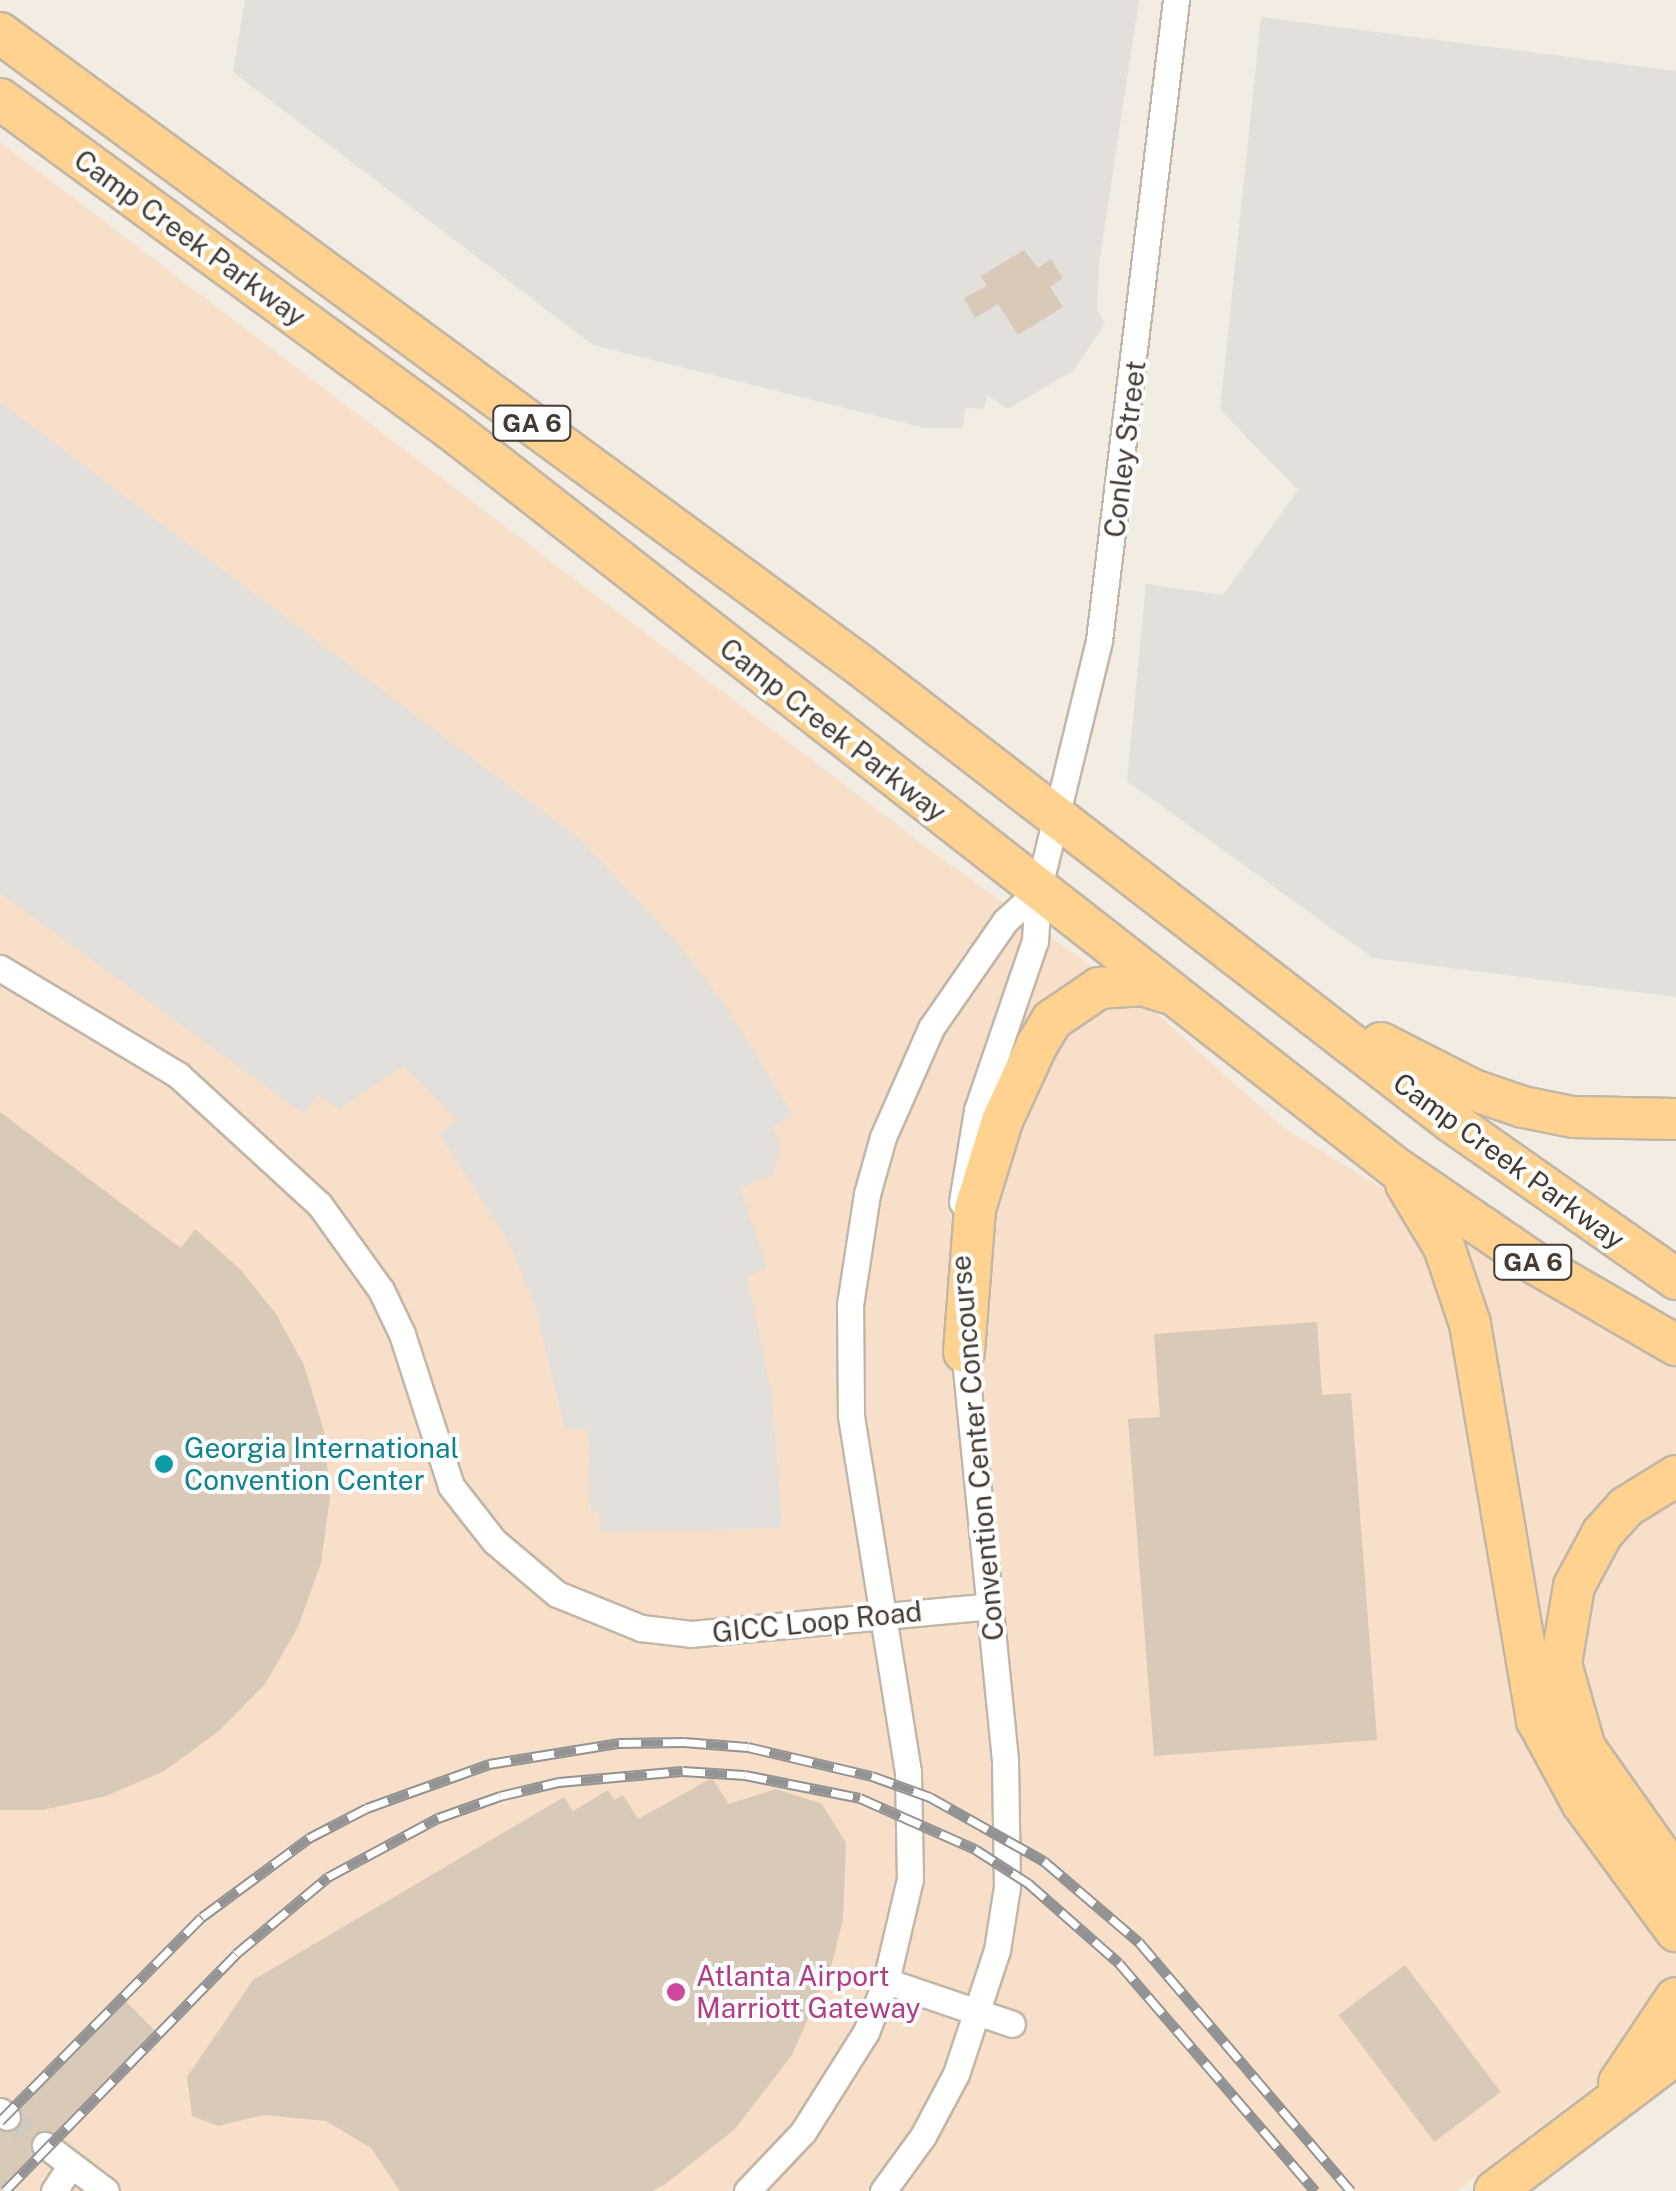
<!DOCTYPE html>
<style>
body{margin:0}
#map{position:relative;width:1676px;height:2191px;overflow:hidden;background:#f3ece2;font-family:"Public Sans",sans-serif}
div>[style]{position:absolute}
.commercial>*{inset:0;background:#f8dfc9}
.parking>*{inset:0;background:#e3dfdb}
.building>*{inset:0;background:#d9c9b9;transform-origin:0 0}
.street-tunnel>*{height:25px;margin-top:-12.5px;transform-origin:0;background:repeating-linear-gradient(90deg,#d0c9bf 0 25px,transparent 0 37px)}
.roads{filter:drop-shadow(2px 0 #c2b6a7) drop-shadow(-2px 0 #c2b6a7) drop-shadow(0 2px #c2b6a7) drop-shadow(0 -2px #c2b6a7)}
.street>*{height:25px;margin:-12.5px;padding:0 12.5px;transform-origin:12.5px;border-radius:12.5px;background:#fff}
.primary>*{height:40px;margin:-20px;padding:0 20px;transform-origin:20px;border-radius:20px;background:#ffd38f}
.rail>*{height:11px;margin-top:-5.5px;transform-origin:0;background:repeating-linear-gradient(90deg,#fff 0 22px,#939393 0 44px);box-sizing:border-box;border-block:2px solid #939393}
.dots>*{width:28px;height:28px;translate:-50% -50%;box-sizing:border-box;border:5px solid #fff;border-radius:50%}
span{translate:-50% -50%;white-space:nowrap;text-align:center;line-height:1.15;-webkit-text-stroke:8px #fff;paint-order:stroke}
.shield-label span{padding:2px 8px;background:#fff;border:2px solid;border-radius:8px;-webkit-text-stroke-width:0}
.shield-label{font-size:25px;color:#453b32;font-weight:700}
.street-label{font-size:28px;color:#453b32}
.culture-label{font-size:28px;color:#0d838f}
.left{translate:0 -50%;text-align:left}
.hotel-label{font-size:28px;color:#b23c85}
</style>
<div id="map">
<div class="commercial">
<i style="clip-path:polygon(0 142px,937px 855px,1153px 1010px,1284px 1128px,1676px 1367px,1676px 2023px,1457px 2191px,0 2191px)"></i>
</div>
<div class="parking">
<i style="clip-path:polygon(245px 0,1139px 0,1099px 264px,1097px 310px,1105px 323px,1074px 370px,1008px 409px,987px 395px,984px 409px,965px 408px,963px 428px,925px 428px,593px 345px,233px 72px)"></i>
<i style="clip-path:polygon(1261px 17px,1676px 71px,1676px 997px,1373px 958px,1127px 781px,1146px 584px,1223px 595px,1298px 490px,1220px 410px)"></i>
<i style="clip-path:polygon(0 402px,582px 841px,681px 947px,726px 1006px,793px 1115px,773px 1127px,780px 1146px,773px 1174px,740px 1188px,767px 1268px,747px 1276px,772px 1396px,782px 1528px,601px 1532px,599px 1511px,591px 1511px,588px 1429px,565px 1429px,535px 1305px,509px 1242px,440px 1135px,457px 1119px,403px 1066px,339px 1109px,318px 1095px,304px 1114px,0 893px)"></i>
</div>
<div class="building">
<i style="clip-path:polygon(1024px 250px,1038px 268px,1051px 259px,1063px 278px,1050px 287px,1063px 307px,1018px 335px,998px 304px,975px 318px,964px 298px,987px 286px,981px 276px)"></i>
<i style="clip-path:polygon(0 1112px,181px 1248px,195px 1229px,240px 1269px,276px 1314px,304px 1365px,324px 1431px,330px 1497px,321px 1563px,298px 1627px,265px 1684px,219px 1731px,164px 1771px,106px 1796px,43px 1810px,0 1810px)"></i>
<i style="clip-path:polygon(1317px 1322px,1322px 1395px,1351px 1393px,1377px 1740px,1154px 1756px,1128px 1419px,1160px 1417px,1154px 1334px)"></i>
<i style="clip-path:polygon(712px 1778px,729px 1804px,776px 1789px,822px 1804px,846px 1843px,843px 1919px,832px 1963px,792px 2055px,735px 2129px,664px 2185px,652px 2191px,400px 2191px,371px 2148px,326px 2121px,263px 2115px,218px 2126px,192px 2116px,187px 2077px,253px 1980px,564px 1797px,573px 1811px,608px 1790px,614px 1800px,623px 1795px,638px 1819px)"></i>
<i style="left:1405px;top:1965px;width:159px;height:83px;rotate:53deg"></i>
<i style="clip-path:polygon(123px 1998px,155px 2031px,56px 2133px,33px 2135px,34px 2156px,0 2191px,0 2131px,19px 2128px,18px 2106px)"></i>
</div>
<div class="street-tunnel">
<i style="left:7px;top:2117px;width:47px;rotate:36.4deg"></i>
</div>
<div class="roads">
<div class="street">
<i style="left:0;top:968px;width:208px;rotate:31deg"></i>
<i style="left:178px;top:1075px;width:191px;rotate:42.5deg"></i>
<i style="left:319px;top:1204px;width:106px;rotate:54.2deg"></i>
<i style="left:381px;top:1290px;width:49px;rotate:64.5deg"></i>
<i style="left:402px;top:1334px;width:160px;rotate:72.1deg"></i>
<i style="left:451px;top:1486px;width:70px;rotate:52deg"></i>
<i style="left:494px;top:1541px;width:82px;rotate:40.1deg"></i>
<i style="left:557px;top:1594px;width:91px;rotate:22deg"></i>
<i style="left:641px;top:1628px;width:50px;rotate:6.8deg"></i>
<i style="left:691px;top:1634px;width:300px;rotate:-5.3deg"></i>
<i style="left:962px;top:1202px;width:93px;rotate:-80.7deg"></i>
<i style="left:977px;top:1110px;width:179px;rotate:-71.1deg"></i>
<i style="left:1035px;top:941px;width:50px;rotate:-86.6deg"></i>
<i style="left:1038px;top:891px;width:258px;rotate:-76.3deg"></i>
<i style="left:1099px;top:640px;width:645px;rotate:-83.14deg"></i>
<i style="left:886px;top:1981px;width:133px;rotate:18.8deg"></i>
<i style="left:0;top:2111px;width:9px;rotate:41deg"></i>
<i style="left:45px;top:2145px;width:76px;rotate:37deg"></i>
<i style="left:54px;top:2191px;width:31px;rotate:-57deg"></i>
<i style="left:747px;top:2191px;width:81px;rotate:-46.5deg"></i>
<i style="left:803px;top:2132px;width:118px;rotate:-57.8deg"></i>
<i style="left:866px;top:2032px;width:55px;rotate:-68.6deg"></i>
<i style="left:886px;top:1981px;width:105px;rotate:-76.8deg"></i>
<i style="left:910px;top:1879px;width:107px;rotate:-91.1deg"></i>
<i style="left:908px;top:1772px;width:362px;rotate:-99.1deg"></i>
<i style="left:851px;top:1415px;width:110px;rotate:-90.5deg"></i>
<i style="left:850px;top:1305px;width:112px;rotate:-81.3deg"></i>
<i style="left:867px;top:1194px;width:59px;rotate:-74.3deg"></i>
<i style="left:883px;top:1137px;width:119px;rotate:-66.2deg"></i>
<i style="left:931px;top:1028px;width:130px;rotate:-55.3deg"></i>
<i style="left:1005px;top:921px;width:45px;rotate:-42.3deg"></i>
<i style="left:883px;top:2191px;width:68px;rotate:-54deg"></i>
<i style="left:923px;top:2136px;width:70px;rotate:-62deg"></i>
<i style="left:956px;top:2074px;width:131px;rotate:-71.7deg"></i>
<i style="left:997px;top:1950px;width:64px;rotate:-81deg"></i>
<i style="left:1007px;top:1887px;width:127px;rotate:-90.9deg"></i>
<i style="left:1005px;top:1760px;width:425px;rotate:-95.7deg"></i>
</div>
<div class="primary">
<i style="left:0;top:33px;width:1067px;rotate:36.31deg"></i>
<i style="left:860px;top:665px;width:748px;rotate:37.67deg"></i>
<i style="left:1452px;top:1122px;width:274px;rotate:35deg"></i>
<i style="left:0;top:99px;width:560px;rotate:36.22deg"></i>
<i style="left:452px;top:430px;width:1198px;rotate:38.02deg"></i>
<i style="left:1396px;top:1168px;width:170px;rotate:34.4deg"></i>
<i style="left:1536px;top:1264px;width:162px;rotate:30.1deg"></i>
<i style="left:1381px;top:1043px;width:103px;rotate:27.1deg"></i>
<i style="left:1473px;top:1090px;width:53px;rotate:18.8deg"></i>
<i style="left:1523px;top:1107px;width:51px;rotate:11.3deg"></i>
<i style="left:1573px;top:1117px;width:103px;rotate:1.1deg"></i>
<i style="left:1406px;top:1184px;width:74px;rotate:58.9deg"></i>
<i style="left:1444px;top:1247px;width:81px;rotate:71.3deg"></i>
<i style="left:1470px;top:1324px;width:402px;rotate:80.4deg"></i>
<i style="left:1537px;top:1720px;width:94px;rotate:61.5deg"></i>
<i style="left:1582px;top:1803px;width:159px;rotate:53.7deg"></i>
<i style="left:964px;top:1352px;width:143px;rotate:-85.6deg"></i>
<i style="left:975px;top:1209px;width:92px;rotate:-72.9deg"></i>
<i style="left:1002px;top:1121px;width:84px;rotate:-65.3deg"></i>
<i style="left:1037px;top:1045px;width:29px;rotate:-59deg"></i>
<i style="left:1052px;top:1020px;width:57px;rotate:-34.2deg"></i>
<i style="left:1099px;top:988px;width:44px;rotate:-3.9deg"></i>
<i style="left:1143px;top:985px;width:25px;rotate:18deg"></i>
<i style="left:1676px;top:1476px;width:59px;rotate:148.2deg"></i>
<i style="left:1626px;top:1507px;width:36px;rotate:132deg"></i>
<i style="left:1602px;top:1534px;width:59px;rotate:118.3deg"></i>
<i style="left:1574px;top:1586px;width:79px;rotate:99.5deg"></i>
<i style="left:1561px;top:1664px;width:87px;rotate:74.1deg"></i>
<i style="left:1585px;top:1748px;width:158px;rotate:54.8deg"></i>
<i style="left:1619px;top:2083px;width:102px;rotate:-56.2deg"></i>
<i style="left:1495px;top:2191px;width:227px;rotate:-37.1deg"></i>
</div>
</div>
<div class="rail">
<i style="left:0;top:2121px;width:287px;rotate:-45.3deg"></i>
<i style="left:202px;top:1917px;width:133px;rotate:-36.4deg"></i>
<i style="left:309px;top:1838px;width:65px;rotate:-27.3deg"></i>
<i style="left:367px;top:1808px;width:130px;rotate:-19.8deg"></i>
<i style="left:489px;top:1764px;width:132px;rotate:-9.2deg"></i>
<i style="left:619px;top:1743px;width:65px;rotate:-0.9deg"></i>
<i style="left:684px;top:1742px;width:64px;rotate:4.5deg"></i>
<i style="left:748px;top:1747px;width:127px;rotate:13.2deg"></i>
<i style="left:872px;top:1776px;width:62px;rotate:19.9deg"></i>
<i style="left:930px;top:1797px;width:131px;rotate:29.3deg"></i>
<i style="left:1044px;top:1861px;width:125px;rotate:40.5deg"></i>
<i style="left:1139px;top:1942px;width:327px;rotate:49.6deg"></i>
<i style="left:5px;top:2191px;width:331px;rotate:-45.7deg"></i>
<i style="left:236px;top:1954px;width:120px;rotate:-39.9deg"></i>
<i style="left:328px;top:1877px;width:125px;rotate:-28.2deg"></i>
<i style="left:438px;top:1818px;width:66px;rotate:-19.5deg"></i>
<i style="left:500px;top:1796px;width:61px;rotate:-13.3deg"></i>
<i style="left:559px;top:1782px;width:124px;rotate:-5.1deg"></i>
<i style="left:683px;top:1771px;width:62px;rotate:3.7deg"></i>
<i style="left:745px;top:1775px;width:117px;rotate:11.3deg"></i>
<i style="left:860px;top:1798px;width:126px;rotate:23.9deg"></i>
<i style="left:975px;top:1849px;width:63px;rotate:32.7deg"></i>
<i style="left:1028px;top:1883px;width:121px;rotate:41.3deg"></i>
<i style="left:1119px;top:1963px;width:301px;rotate:49.3deg"></i>
</div>
<div class="dots">
<i style="left:164px;top:1464px;background:#0f9aa8"></i>
<i style="left:676px;top:1992px;background:#d1479c"></i>
</div>
<div class="shield-label">
<span style="left:532px;top:423px">GA 6</span>
<span style="left:1533px;top:1262px">GA 6</span>
</div>
<div class="street-label">
<span style="left:190px;top:238px;rotate:36deg">Camp Creek Parkway</span>
<span style="left:1125px;top:449px;rotate:-83deg">Conley Street</span>
<span style="left:833px;top:730px;rotate:38deg">Camp Creek Parkway</span>
<span style="left:1509px;top:1161px;rotate:36deg">Camp Creek Parkway</span>
<span style="left:977px;top:1448px;rotate:-95deg">Convention Center Concourse</span>
<span style="left:817px;top:1622px;rotate:-6deg">GICC Loop Road</span>
</div>
<div class="culture-label">
<span class="left" style="left:184px;top:1464px">Georgia International<br>Convention Center</span>
</div>
<div class="hotel-label">
<span class="left" style="left:696px;top:1992px">Atlanta Airport<br>Marriott Gateway</span>
</div>
</div>
